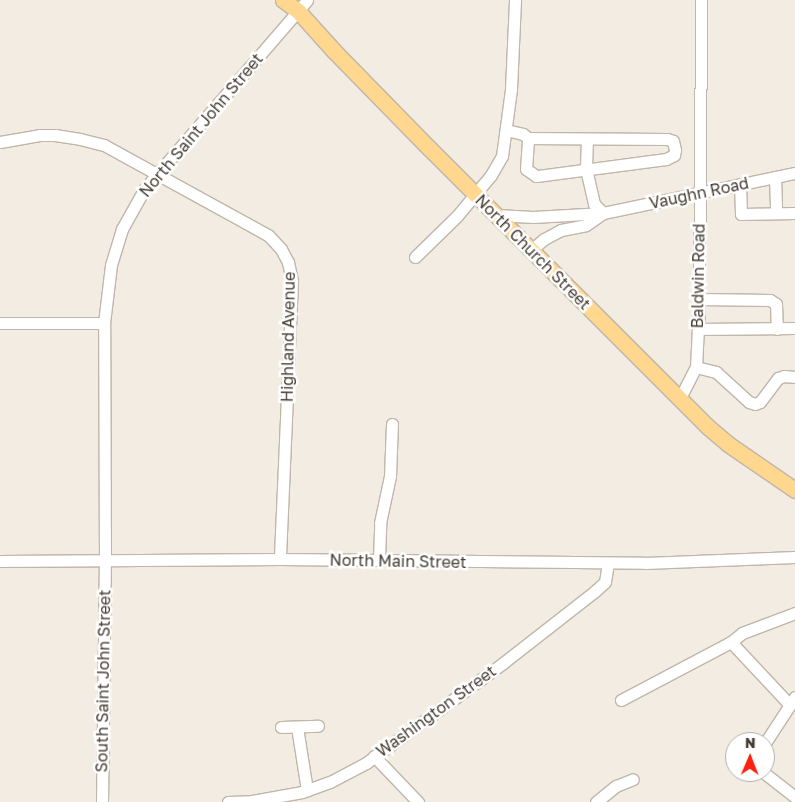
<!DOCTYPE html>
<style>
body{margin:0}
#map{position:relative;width:795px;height:802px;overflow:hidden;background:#f2ece3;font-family:"Golos Text",sans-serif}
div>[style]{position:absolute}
.roads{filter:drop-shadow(1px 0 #c0b6a9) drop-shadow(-1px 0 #c0b6a9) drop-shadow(0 1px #c0b6a9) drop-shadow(0 -1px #c0b6a9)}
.minor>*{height:11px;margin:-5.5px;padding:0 5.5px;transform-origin:5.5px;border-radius:5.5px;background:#fff}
.major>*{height:15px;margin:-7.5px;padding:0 7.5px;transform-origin:7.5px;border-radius:7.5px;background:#ffd78f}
span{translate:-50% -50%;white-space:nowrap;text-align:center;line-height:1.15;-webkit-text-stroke:5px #fff;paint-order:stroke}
.street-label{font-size:16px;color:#443c33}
.north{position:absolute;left:725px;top:732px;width:50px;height:50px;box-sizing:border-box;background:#fff;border:1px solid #b4b1ad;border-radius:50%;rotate:1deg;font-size:14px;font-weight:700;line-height:20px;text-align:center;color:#443c33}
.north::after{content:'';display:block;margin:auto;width:18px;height:22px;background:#fd220f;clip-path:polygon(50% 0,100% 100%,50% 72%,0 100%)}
</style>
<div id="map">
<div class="roads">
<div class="minor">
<i style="left:506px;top:130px;width:17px;rotate:13deg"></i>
<i style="left:523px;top:134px;width:6px;rotate:39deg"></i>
<i style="left:528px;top:138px;width:139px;rotate:0.4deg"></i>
<i style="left:667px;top:139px;width:6px;rotate:18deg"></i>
<i style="left:673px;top:141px;width:9px;rotate:77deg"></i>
<i style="left:675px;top:150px;width:5px;rotate:101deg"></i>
<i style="left:674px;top:155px;width:9px;rotate:153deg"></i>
<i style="left:666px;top:159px;width:131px;rotate:172.5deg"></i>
<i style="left:536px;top:176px;width:12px;rotate:-145deg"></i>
<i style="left:526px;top:169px;width:31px;rotate:-86deg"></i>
<i style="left:587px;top:139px;width:30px;rotate:92deg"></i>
<i style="left:586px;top:169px;width:36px;rotate:77deg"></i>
<i style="left:594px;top:204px;width:13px;rotate:45deg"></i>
<i style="left:0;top:142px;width:40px;rotate:-10deg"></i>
<i style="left:39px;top:135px;width:16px"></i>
<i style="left:55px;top:135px;width:25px;rotate:9deg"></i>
<i style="left:80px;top:139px;width:25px;rotate:14deg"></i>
<i style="left:104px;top:145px;width:162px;rotate:28.8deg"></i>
<i style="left:246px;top:223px;width:26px;rotate:29deg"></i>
<i style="left:269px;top:236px;width:18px;rotate:47deg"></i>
<i style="left:281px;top:249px;width:15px;rotate:62deg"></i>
<i style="left:288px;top:262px;width:19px;rotate:78deg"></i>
<i style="left:292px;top:281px;width:278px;rotate:92.5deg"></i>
<i style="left:775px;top:177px;width:36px;rotate:88deg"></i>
<i style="left:740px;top:184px;width:30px;rotate:88deg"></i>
<i style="left:741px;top:214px;width:54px;rotate:-1.1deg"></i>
<i style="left:497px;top:215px;width:36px;rotate:3deg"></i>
<i style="left:533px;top:217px;width:70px;rotate:-3.3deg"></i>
<i style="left:603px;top:213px;width:196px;rotate:-11.8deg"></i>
<i style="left:531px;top:250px;width:17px;rotate:-40deg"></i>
<i style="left:544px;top:239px;width:19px;rotate:-28deg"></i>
<i style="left:561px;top:230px;width:25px;rotate:-11deg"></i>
<i style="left:586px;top:225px;width:21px;rotate:-35deg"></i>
<i style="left:415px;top:257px;width:59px;rotate:-44.3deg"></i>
<i style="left:457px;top:216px;width:53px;rotate:-50.3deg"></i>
<i style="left:491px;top:175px;width:22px;rotate:-60deg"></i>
<i style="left:502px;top:156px;width:68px;rotate:-82.3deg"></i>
<i style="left:511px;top:89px;width:89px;rotate:-87.4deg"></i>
<i style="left:699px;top:299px;width:71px;rotate:0.8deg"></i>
<i style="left:770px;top:300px;width:7px;rotate:34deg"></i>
<i style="left:776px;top:304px;width:25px;rotate:88deg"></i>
<i style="left:0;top:323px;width:104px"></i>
<i style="left:698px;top:329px;width:97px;rotate:-0.6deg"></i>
<i style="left:696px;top:367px;width:21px;rotate:14deg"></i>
<i style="left:716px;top:372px;width:45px;rotate:42.3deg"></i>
<i style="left:749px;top:402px;width:6px;rotate:18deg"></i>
<i style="left:755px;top:404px;width:5px;rotate:-22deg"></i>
<i style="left:760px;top:402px;width:30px;rotate:-53deg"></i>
<i style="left:778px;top:378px;width:6px;rotate:-18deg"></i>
<i style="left:784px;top:376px;width:11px;rotate:5deg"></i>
<i style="left:680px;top:398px;width:35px;rotate:-63deg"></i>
<i style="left:696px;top:367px;width:60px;rotate:-87.1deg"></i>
<i style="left:699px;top:307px;width:307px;rotate:-89.6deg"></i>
<i style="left:379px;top:560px;width:37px;rotate:-88deg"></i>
<i style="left:380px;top:523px;width:48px;rotate:-78deg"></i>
<i style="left:390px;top:476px;width:52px;rotate:-87.8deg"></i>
<i style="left:0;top:561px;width:280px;rotate:-0.4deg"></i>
<i style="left:280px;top:559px;width:365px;rotate:0.6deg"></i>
<i style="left:645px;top:563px;width:150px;rotate:-2.3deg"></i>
<i style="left:621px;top:700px;width:124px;rotate:-27.8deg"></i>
<i style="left:789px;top:704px;width:85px;rotate:-133.1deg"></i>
<i style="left:731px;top:642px;width:14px;rotate:-39deg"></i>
<i style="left:742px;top:633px;width:57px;rotate:-20.7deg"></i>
<i style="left:281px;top:727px;width:37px;rotate:-2deg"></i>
<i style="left:297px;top:727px;width:64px;rotate:81deg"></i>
<i style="left:765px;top:743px;width:55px;rotate:-56.9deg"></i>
<i style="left:374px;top:756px;width:64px;rotate:46.3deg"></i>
<i style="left:763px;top:772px;width:41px;rotate:38deg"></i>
<i style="left:102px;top:802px;width:241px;rotate:-89.3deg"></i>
<i style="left:105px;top:561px;width:238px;rotate:-90.2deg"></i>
<i style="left:104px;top:323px;width:58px;rotate:-83.1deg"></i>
<i style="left:111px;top:265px;width:38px;rotate:-73deg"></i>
<i style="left:122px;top:229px;width:47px;rotate:-60.7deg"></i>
<i style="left:145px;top:188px;width:248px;rotate:-49.2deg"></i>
<i style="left:228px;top:802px;width:24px;rotate:-2deg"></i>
<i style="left:252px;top:801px;width:51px;rotate:-10.2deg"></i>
<i style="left:302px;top:792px;width:30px;rotate:-20deg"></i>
<i style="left:330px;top:782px;width:41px;rotate:-27.8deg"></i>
<i style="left:366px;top:763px;width:170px;rotate:-36.1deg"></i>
<i style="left:503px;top:663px;width:117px;rotate:-38deg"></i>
<i style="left:595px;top:591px;width:13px;rotate:-42deg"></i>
<i style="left:605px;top:582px;width:19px;rotate:-81deg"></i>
<i style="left:596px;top:802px;width:26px;rotate:-39deg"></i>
<i style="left:616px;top:786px;width:18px;rotate:-22deg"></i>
</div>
<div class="major">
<i style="left:283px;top:0;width:19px;rotate:36deg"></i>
<i style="left:298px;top:11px;width:54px;rotate:48deg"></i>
<i style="left:334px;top:51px;width:136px;rotate:45.6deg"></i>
<i style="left:429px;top:148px;width:395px;rotate:45deg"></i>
<i style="left:708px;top:427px;width:26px;rotate:40deg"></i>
<i style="left:728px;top:444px;width:81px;rotate:34.5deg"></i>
</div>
</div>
<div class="street-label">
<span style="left:201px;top:125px;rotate:-50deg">North Saint John Street</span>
<span style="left:699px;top:193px;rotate:-12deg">Vaughn Road</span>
<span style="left:533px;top:252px;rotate:45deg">North Church Street</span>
<span style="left:698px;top:276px;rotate:-89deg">Baldwin Road</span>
<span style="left:288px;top:337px;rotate:-89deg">Highland Avenue</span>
<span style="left:398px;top:561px;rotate:1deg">North Main Street</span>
<span style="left:103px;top:681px;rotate:-89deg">South Saint John Street</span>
<span style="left:436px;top:711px;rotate:-36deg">Washington Street</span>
</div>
<div class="north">N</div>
</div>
